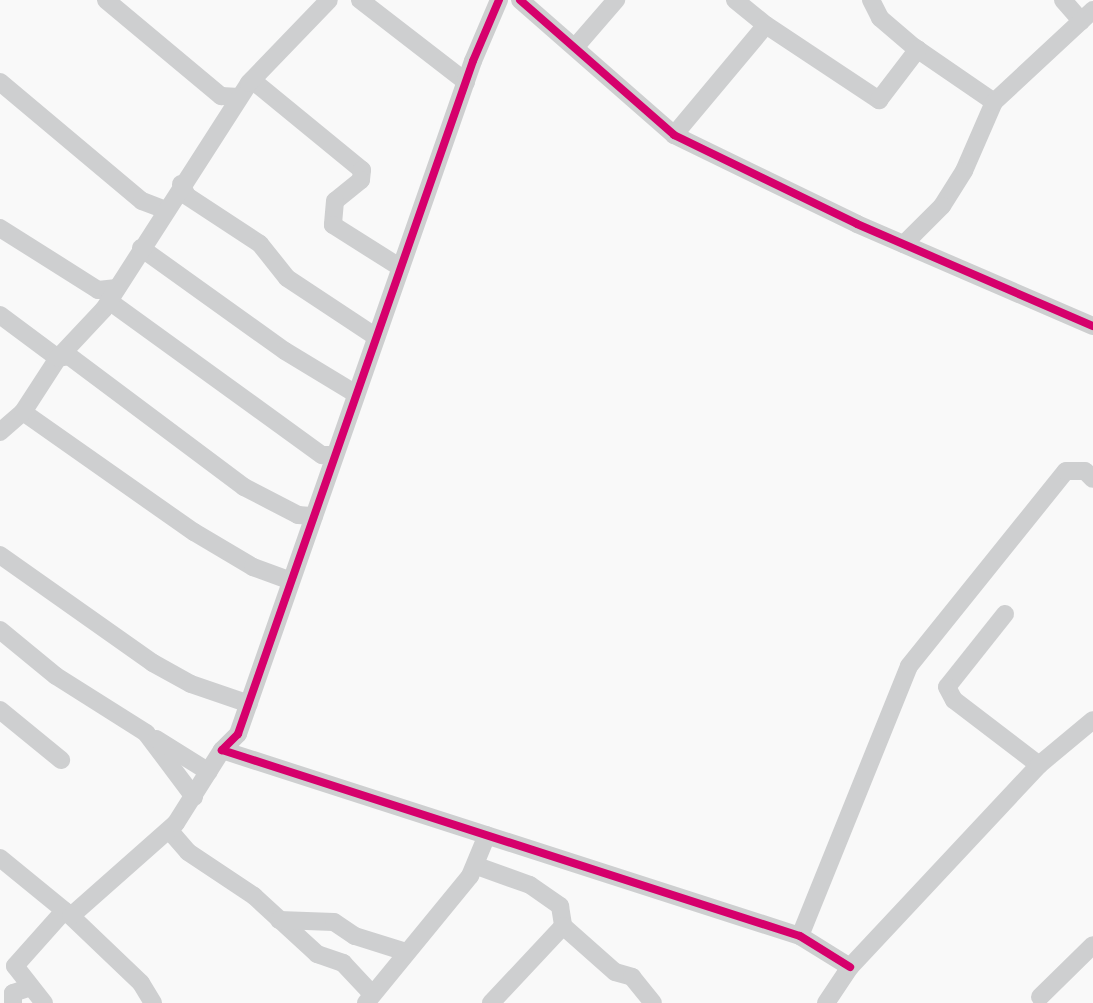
<!DOCTYPE html>
<style>
body{margin:0}
#map{position:relative;width:1093px;height:1003px;overflow:hidden;background:#f9f9f9;font-family:Commissioner,sans-serif}
div>[style]{position:absolute}
.minor>*{height:18px;margin:-9px;padding:0 9px;transform-origin:9px;border-radius:9px;background:#cecfd0}
.cycleway>*{height:8px;margin:-4px;padding:0 4px;transform-origin:4px;border-radius:4px;background:#d6006c}
span{translate:-50% -50%;white-space:nowrap;text-align:center;line-height:1.15;-webkit-text-stroke:8px #fff;paint-order:stroke}
</style>
<div id="map">
<div class="minor">
<i style="left:106px;top:0;width:150px;rotate:39.9deg"></i>
<i style="left:221px;top:96px;width:18px;rotate:3deg"></i>
<i style="left:360px;top:0;width:134px;rotate:37.7deg"></i>
<i style="left:499px;top:0;width:66px;rotate:113.1deg"></i>
<i style="left:473px;top:61px;width:713px;rotate:109.25deg"></i>
<i style="left:238px;top:734px;width:23px;rotate:135deg"></i>
<i style="left:222px;top:750px;width:607px;rotate:17.84deg"></i>
<i style="left:800px;top:936px;width:59px;rotate:31.8deg"></i>
<i style="left:520px;top:0;width:205px;rotate:41.2deg"></i>
<i style="left:674px;top:135px;width:203px;rotate:25.9deg"></i>
<i style="left:857px;top:224px;width:257px;rotate:23.4deg"></i>
<i style="left:735px;top:0;width:40px;rotate:39deg"></i>
<i style="left:871px;top:0;width:20px;rotate:63deg"></i>
<i style="left:880px;top:18px;width:45px;rotate:40.5deg"></i>
<i style="left:914px;top:47px;width:97px;rotate:34.5deg"></i>
<i style="left:994px;top:102px;width:75px;rotate:113.5deg"></i>
<i style="left:964px;top:171px;width:41px;rotate:122.2deg"></i>
<i style="left:942px;top:206px;width:54px;rotate:135deg"></i>
<i style="left:1063px;top:0;width:28px;rotate:49deg"></i>
<i style="left:577px;top:45px;width:60px;rotate:-49.1deg"></i>
<i style="left:252px;top:80px;width:142px;rotate:39.3deg"></i>
<i style="left:362px;top:170px;width:10px;rotate:96deg"></i>
<i style="left:361px;top:180px;width:33px;rotate:141deg"></i>
<i style="left:335px;top:201px;width:24px;rotate:95deg"></i>
<i style="left:333px;top:225px;width:80px;rotate:32.3deg"></i>
<i style="left:0;top:82px;width:185px;rotate:40deg"></i>
<i style="left:142px;top:201px;width:25px;rotate:21deg"></i>
<i style="left:994px;top:102px;width:135px;rotate:-42.9deg"></i>
<i style="left:674px;top:135px;width:143px;rotate:-50.1deg"></i>
<i style="left:766px;top:25px;width:136px;rotate:33.6deg"></i>
<i style="left:879px;top:100px;width:64px;rotate:-52.6deg"></i>
<i style="left:181px;top:184px;width:13px;rotate:63deg"></i>
<i style="left:187px;top:196px;width:87px;rotate:33.3deg"></i>
<i style="left:260px;top:244px;width:43px;rotate:51.5deg"></i>
<i style="left:287px;top:278px;width:107px;rotate:33.5deg"></i>
<i style="left:0;top:228px;width:116px;rotate:32.3deg"></i>
<i style="left:98px;top:290px;width:19px;rotate:-6deg"></i>
<i style="left:141px;top:248px;width:177px;rotate:35.6deg"></i>
<i style="left:285px;top:351px;width:83px;rotate:31.2deg"></i>
<i style="left:109px;top:301px;width:263px;rotate:35.9deg"></i>
<i style="left:322px;top:455px;width:12px"></i>
<i style="left:0;top:315px;width:72px;rotate:36.6deg"></i>
<i style="left:58px;top:358px;width:11px;rotate:-10deg"></i>
<i style="left:69px;top:356px;width:219px;rotate:36.8deg"></i>
<i style="left:244px;top:487px;width:61px;rotate:27.4deg"></i>
<i style="left:298px;top:515px;width:16px;rotate:4deg"></i>
<i style="left:23px;top:412px;width:209px;rotate:35.1deg"></i>
<i style="left:194px;top:532px;width:69px;rotate:30.7deg"></i>
<i style="left:253px;top:567px;width:40px;rotate:20.2deg"></i>
<i style="left:0;top:432px;width:30px;rotate:-41deg"></i>
<i style="left:23px;top:412px;width:64px;rotate:-57.1deg"></i>
<i style="left:58px;top:358px;width:67px;rotate:-46.8deg"></i>
<i style="left:104px;top:309px;width:269px;rotate:-57.3deg"></i>
<i style="left:249px;top:83px;width:115px;rotate:-46.1deg"></i>
<i style="left:0;top:555px;width:187px;rotate:35.2deg"></i>
<i style="left:153px;top:663px;width:43px;rotate:28.9deg"></i>
<i style="left:191px;top:684px;width:61px;rotate:19deg"></i>
<i style="left:1005px;top:614px;width:93px;rotate:128.5deg"></i>
<i style="left:947px;top:687px;width:15px;rotate:62deg"></i>
<i style="left:954px;top:700px;width:107px;rotate:37.4deg"></i>
<i style="left:0;top:630px;width:72px;rotate:39.4deg"></i>
<i style="left:56px;top:676px;width:107px;rotate:32.3deg"></i>
<i style="left:146px;top:733px;width:80px;rotate:53.1deg"></i>
<i style="left:0;top:710px;width:79px;rotate:39.3deg"></i>
<i style="left:156px;top:739px;width:62px;rotate:31.9deg"></i>
<i style="left:169px;top:830px;width:29px;rotate:49deg"></i>
<i style="left:188px;top:852px;width:79px;rotate:33.7deg"></i>
<i style="left:254px;top:896px;width:86px;rotate:42.6deg"></i>
<i style="left:317px;top:954px;width:28px;rotate:19deg"></i>
<i style="left:343px;top:963px;width:42px;rotate:46.9deg"></i>
<i style="left:0;top:858px;width:92px;rotate:39.2deg"></i>
<i style="left:477px;top:866px;width:56px;rotate:19.7deg"></i>
<i style="left:530px;top:885px;width:37px;rotate:35deg"></i>
<i style="left:560px;top:906px;width:20px;rotate:81deg"></i>
<i style="left:563px;top:926px;width:69px;rotate:41.5deg"></i>
<i style="left:615px;top:972px;width:18px;rotate:16deg"></i>
<i style="left:632px;top:977px;width:33px;rotate:51deg"></i>
<i style="left:279px;top:920px;width:55px;rotate:2.1deg"></i>
<i style="left:334px;top:922px;width:25px;rotate:34deg"></i>
<i style="left:355px;top:936px;width:53px;rotate:17.4deg"></i>
<i style="left:800px;top:936px;width:291px;rotate:-68deg"></i>
<i style="left:909px;top:666px;width:250px;rotate:-51.2deg"></i>
<i style="left:1066px;top:471px;width:19px"></i>
<i style="left:1085px;top:471px;width:11px;rotate:45deg"></i>
<i style="left:1040px;top:997px;width:74px;rotate:-44.5deg"></i>
<i style="left:13px;top:1003px;width:10px;rotate:-90deg"></i>
<i style="left:13px;top:993px;width:16px;rotate:-18deg"></i>
<i style="left:44px;top:1003px;width:47px;rotate:-128.1deg"></i>
<i style="left:15px;top:966px;width:74px;rotate:-48.3deg"></i>
<i style="left:153px;top:1003px;width:23px;rotate:-121deg"></i>
<i style="left:141px;top:983px;width:97px;rotate:-136.3deg"></i>
<i style="left:71px;top:916px;width:140px;rotate:-41.5deg"></i>
<i style="left:176px;top:823px;width:86px;rotate:-57.8deg"></i>
<i style="left:366px;top:1003px;width:164px;rotate:-50.7deg"></i>
<i style="left:470px;top:876px;width:44px;rotate:-67.5deg"></i>
<i style="left:491px;top:1003px;width:105px;rotate:-46.9deg"></i>
<i style="left:826px;top:1003px;width:43px;rotate:-56.3deg"></i>
<i style="left:850px;top:967px;width:277px;rotate:-46.9deg"></i>
<i style="left:1039px;top:765px;width:70px;rotate:-39.8deg"></i>
</div>
<div class="cycleway">
<i style="left:499px;top:0;width:66px;rotate:113.1deg"></i>
<i style="left:473px;top:61px;width:713px;rotate:109.25deg"></i>
<i style="left:238px;top:734px;width:23px;rotate:135deg"></i>
<i style="left:222px;top:750px;width:607px;rotate:17.84deg"></i>
<i style="left:800px;top:936px;width:59px;rotate:31.8deg"></i>
<i style="left:520px;top:0;width:205px;rotate:41.2deg"></i>
<i style="left:674px;top:135px;width:203px;rotate:25.9deg"></i>
<i style="left:857px;top:224px;width:257px;rotate:23.4deg"></i>
</div>
</div>
